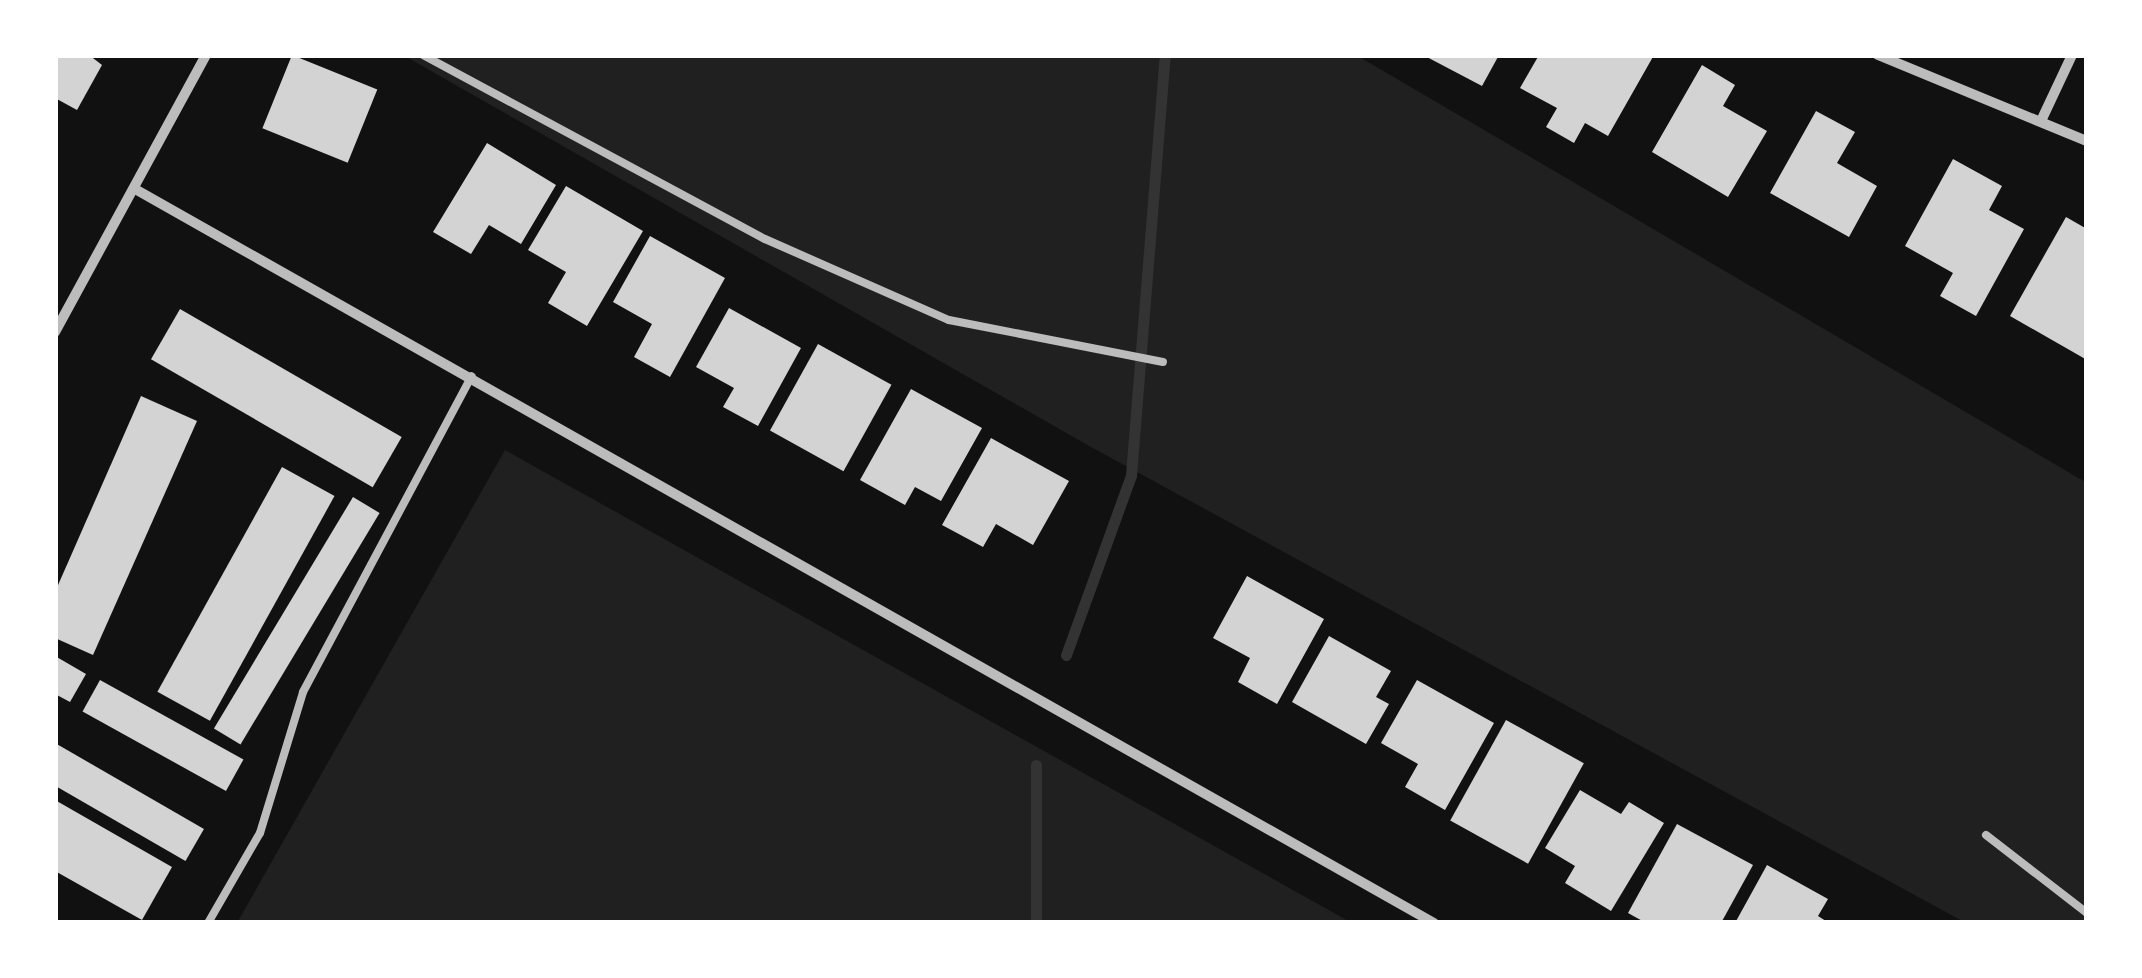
<!DOCTYPE html>
<style>
body{margin:0}
#map{position:relative;width:2142px;height:978px;overflow:hidden;background:#111;font-family:"Golos Text",sans-serif}
div>[style]{position:absolute}
.green>*{inset:0;background:#202020}
.stream>*{height:11px;margin:-5.5px;padding:0 5.5px;transform-origin:5.5px;border-radius:5.5px;background:#333}
.building>*{inset:0;background:#d3d3d3;transform-origin:0 0}
.service>*{height:8px;margin:-4px;padding:0 4px;transform-origin:4px;border-radius:4px;background:#bcbcbc}
.minor>*{height:10px;margin:-5px;padding:0 5px;transform-origin:5px;border-radius:5px;background:#bcbcbc}
span{translate:-50% -50%;white-space:nowrap;text-align:center;line-height:1.15;-webkit-text-stroke:9px #fff;paint-order:stroke}
.frame{position:absolute;inset:0;border:58px solid #fff;pointer-events:none}
</style>
<div id="map">
<div class="green">
<i style="clip-path:polygon(403px 55px,1356px 55px,2087px 483px,2087px 923px,1966px 923px,1091px 447px)"></i>
<i style="clip-path:polygon(505px 450px,1352px 923px,237px 923px)"></i>
</div>
<div class="stream">
<i style="left:1066px;top:655px;width:191px;rotate:-70.1deg"></i>
<i style="left:1131px;top:475px;width:421px;rotate:-85.4deg"></i>
<i style="left:1036px;top:765px;width:158px;rotate:90deg"></i>
</div>
<div class="building">
<i style="clip-path:polygon(55px 55px,89px 55px,102px 65px,77px 110px,55px 98px)"></i>
<i style="left:292px;top:55px;width:92px;height:79px;rotate:22deg"></i>
<i style="clip-path:polygon(1423px 55px,1499px 55px,1482px 86px)"></i>
<i style="clip-path:polygon(1539px 55px,1654px 55px,1608px 136px,1585px 123px,1574px 143px,1546px 127px,1557px 108px,1520px 88px)"></i>
<i style="clip-path:polygon(1702px 65px,1735px 85px,1723px 106px,1767px 131px,1728px 197px,1652px 152px)"></i>
<i style="clip-path:polygon(1816px 111px,1855px 132px,1837px 163px,1877px 186px,1849px 237px,1770px 193px)"></i>
<i style="clip-path:polygon(487px 143px,556px 185px,521px 244px,489px 225px,471px 254px,433px 232px)"></i>
<i style="clip-path:polygon(1953px 159px,2002px 186px,1989px 210px,2024px 229px,1976px 316px,1940px 296px,1953px 273px,1905px 246px)"></i>
<i style="clip-path:polygon(566px 186px,643px 231px,587px 326px,548px 303px,566px 272px,528px 250px)"></i>
<i style="clip-path:polygon(2066px 217px,2087px 229px,2087px 360px,2010px 316px)"></i>
<i style="clip-path:polygon(650px 236px,725px 278px,670px 377px,634px 357px,652px 324px,613px 302px)"></i>
<i style="clip-path:polygon(729px 308px,801px 348px,758px 426px,723px 407px,734px 388px,696px 367px)"></i>
<i style="left:180px;top:309px;width:256px;height:58px;rotate:30deg"></i>
<i style="left:818px;top:344px;width:84px;height:99px;rotate:29deg"></i>
<i style="clip-path:polygon(911px 389px,982px 428px,941px 501px,915px 487px,905px 505px,860px 480px)"></i>
<i style="clip-path:polygon(141px 396px,197px 421px,93px 655px,55px 638px,55px 592px)"></i>
<i style="clip-path:polygon(991px 438px,1069px 481px,1033px 545px,996px 524px,983px 547px,942px 525px)"></i>
<i style="left:282px;top:467px;width:60px;height:257px;rotate:29deg"></i>
<i style="left:353px;top:497px;width:31px;height:270px;rotate:31deg"></i>
<i style="clip-path:polygon(1247px 576px,1324px 619px,1277px 704px,1238px 682px,1250px 658px,1213px 638px)"></i>
<i style="clip-path:polygon(1329px 636px,1391px 671px,1376px 697px,1389px 704px,1366px 744px,1292px 702px)"></i>
<i style="clip-path:polygon(55px 656px,86px 674px,70px 702px,55px 694px)"></i>
<i style="left:100px;top:680px;width:164px;height:36px;rotate:29deg"></i>
<i style="clip-path:polygon(1417px 680px,1494px 723px,1445px 810px,1405px 787px,1418px 764px,1381px 743px)"></i>
<i style="left:1506px;top:720px;width:89px;height:115px;rotate:29deg"></i>
<i style="left:55px;top:743px;width:172px;height:37px;rotate:30deg"></i>
<i style="clip-path:polygon(1580px 790px,1621px 814px,1629px 802px,1664px 823px,1611px 911px,1565px 883px,1575px 866px,1545px 848px)"></i>
<i style="clip-path:polygon(55px 800px,172px 867px,142px 920px,55px 871px)"></i>
<i style="clip-path:polygon(1677px 824px,1753px 865px,1721px 923px,1646px 923px,1628px 913px)"></i>
<i style="clip-path:polygon(1767px 865px,1828px 899px,1818px 916px,1829px 923px,1735px 923px)"></i>
</div>
<div class="service">
<i style="left:423px;top:55px;width:388px;rotate:28.3deg"></i>
<i style="left:765px;top:239px;width:201px;rotate:23.8deg"></i>
<i style="left:949px;top:320px;width:218px;rotate:11.1deg"></i>
<i style="left:1986px;top:835px;width:128px;rotate:37.7deg"></i>
<i style="left:208px;top:923px;width:104px;rotate:-60deg"></i>
<i style="left:260px;top:833px;width:147px;rotate:-73deg"></i>
<i style="left:303px;top:692px;width:358px;rotate:-61.9deg"></i>
</div>
<div class="minor">
<i style="left:1878px;top:55px;width:226px;rotate:22.4deg"></i>
<i style="left:2041px;top:121px;width:73px;rotate:-64.8deg"></i>
<i style="left:135px;top:189px;width:1492px;rotate:29.47deg"></i>
<i style="left:55px;top:332px;width:315px;rotate:-61.4deg"></i>
</div>
<div class="frame"></div>
</div>
